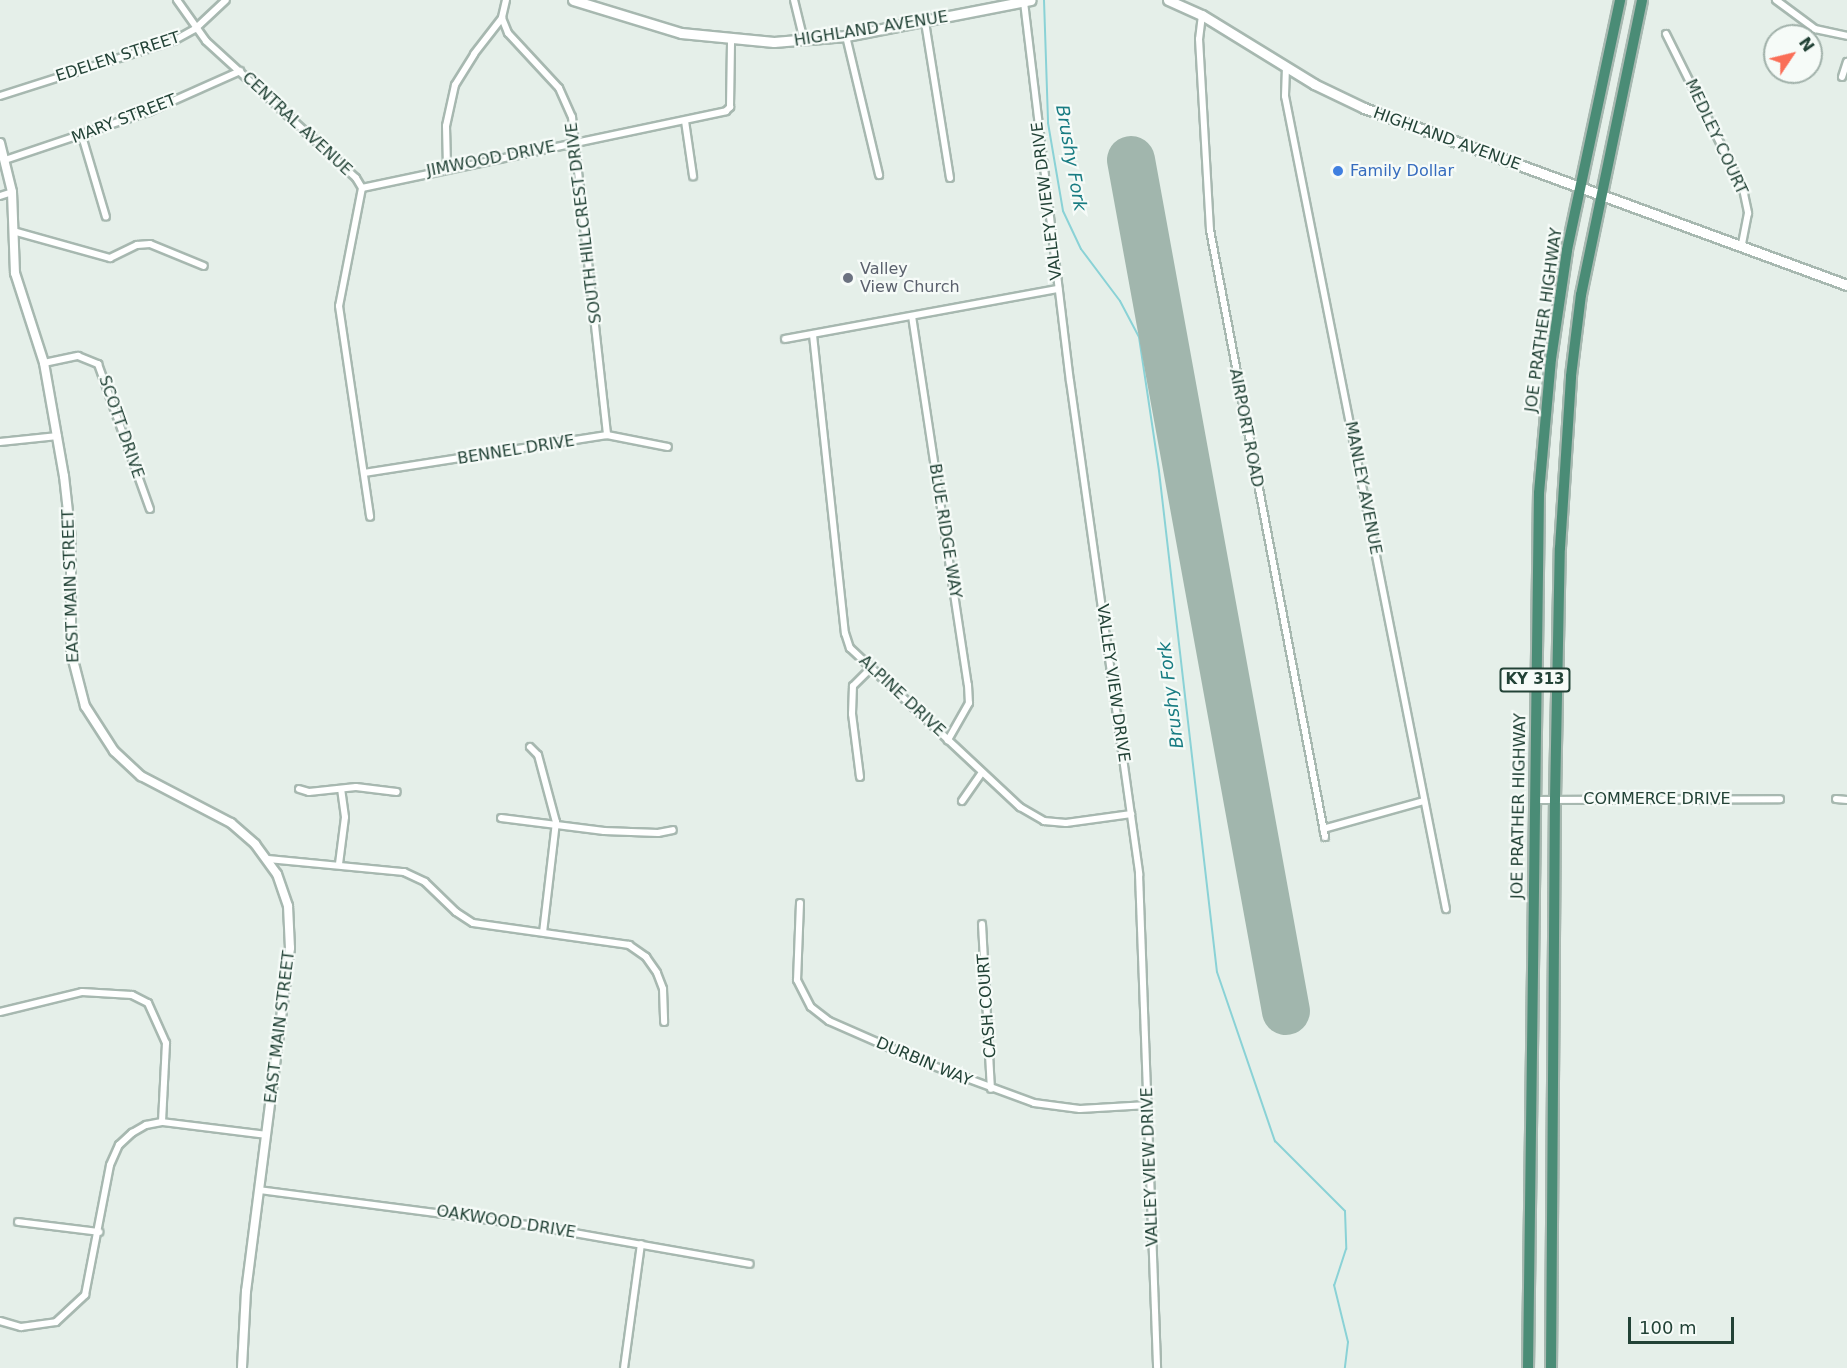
<!DOCTYPE html>
<style>
body{margin:0}
#map{position:relative;width:1847px;height:1368px;overflow:hidden;background:#e5efe9;font-family:"DejaVu Sans",sans-serif}
div>[style]{position:absolute}
.stream>*{height:2px;margin:-1px;padding:0 1px;transform-origin:1px;border-radius:1px;background:#8ad2d6}
.runway>*{height:48px;margin:-24px;padding:0 24px;transform-origin:24px;border-radius:24px;background:#a1b6ad}
.roads{filter:drop-shadow(2px 0 #a7b8b0) drop-shadow(-2px 0 #a7b8b0) drop-shadow(0 2px #a7b8b0) drop-shadow(0 -2px #a7b8b0)}
.minor>*{height:6px;margin:-3px;padding:0 3px;transform-origin:3px;border-radius:3px;background:#fff}
.tertiary>*{height:8px;margin:-4px;padding:0 4px;transform-origin:4px;border-radius:4px;background:#fff}
.secondary>*{height:9px;margin:-4.5px;padding:0 4.5px;transform-origin:4.5px;border-radius:4.5px;background:#fff}
.trunk>*{height:10px;margin:-5px;padding:0 5px;transform-origin:5px;border-radius:5px;background:#4a8c76}
.dots>*{width:16px;height:16px;translate:-50% -50%;box-sizing:border-box;border:3px solid #f6fbf8;border-radius:50%}
span{translate:-50% -50%;white-space:nowrap;text-align:center;line-height:1.15;-webkit-text-stroke:4.5px #f6fbf8;paint-order:stroke}
.shield-label span{padding:2px 4px;background:#f6fbf8;border:2px solid;border-radius:4px;-webkit-text-stroke-width:0}
.shield-label{font-size:15px;color:#224236;font-weight:700}
.street-label{font-size:16px;color:#224236}
.shop-label{font-size:16px;color:#366cbe}
.left{translate:0 -50%;text-align:left}
.worship-label{font-size:16px;color:#5b616d}
.water-label{font-size:18px;color:#187c82;font-style:italic}
.north{position:absolute;left:1763px;top:24px;width:60px;height:60px;box-sizing:border-box;background:#f6fbf8;border:2px solid #a1b1aa;border-radius:50%;rotate:55deg;font-size:16px;font-weight:700;line-height:24px;text-align:center;color:#224236}
.north::after{content:'';display:block;margin:auto;width:21px;height:27px;background:#fa6e57;clip-path:polygon(50% 0,100% 100%,50% 72%,0 100%)}
.scale{position:absolute;left:1628px;top:1317px;width:106px;height:27px;box-sizing:border-box;border:3px solid #224236;border-top:0;padding-left:8px;font-size:18px;line-height:21px;white-space:nowrap;color:#224236;-webkit-text-stroke:4px #f6fbf8;paint-order:stroke}
</style>
<div id="map">
<div class="stream">
<i style="left:1044px;top:0;width:123px;rotate:88.1deg"></i>
<i style="left:1048px;top:123px;width:89px;rotate:80.3deg"></i>
<i style="left:1063px;top:211px;width:42px;rotate:64.7deg"></i>
<i style="left:1081px;top:249px;width:65px;rotate:53.1deg"></i>
<i style="left:1120px;top:301px;width:41px;rotate:62.2deg"></i>
<i style="left:1139px;top:337px;width:135px;rotate:81.5deg"></i>
<i style="left:1159px;top:471px;width:504px;rotate:83.4deg"></i>
<i style="left:1217px;top:972px;width:179px;rotate:71.1deg"></i>
<i style="left:1275px;top:1141px;width:99px;rotate:45deg"></i>
<i style="left:1345px;top:1211px;width:38px;rotate:88deg"></i>
<i style="left:1346px;top:1249px;width:38px;rotate:108deg"></i>
<i style="left:1334px;top:1285px;width:59px;rotate:76.2deg"></i>
<i style="left:1348px;top:1342px;width:26px;rotate:97deg"></i>
</div>
<div class="runway">
<i style="left:1131px;top:160px;width:865px;rotate:79.68deg"></i>
</div>
<div class="roads">
<div class="minor">
<i style="left:177px;top:0;width:50px;rotate:54.7deg"></i>
<i style="left:206px;top:41px;width:203px;rotate:42.4deg"></i>
<i style="left:356px;top:178px;width:12px;rotate:59deg"></i>
<i style="left:362px;top:188px;width:120px;rotate:101deg"></i>
<i style="left:339px;top:306px;width:213px;rotate:81.6deg"></i>
<i style="left:506px;top:0;width:18px;rotate:103deg"></i>
<i style="left:502px;top:18px;width:16px;rotate:68deg"></i>
<i style="left:508px;top:33px;width:75px;rotate:47.2deg"></i>
<i style="left:559px;top:88px;width:32px;rotate:66deg"></i>
<i style="left:572px;top:117px;width:320px;rotate:83.7deg"></i>
<i style="left:794px;top:0;width:42px;rotate:76.3deg"></i>
<i style="left:1776px;top:0;width:49px;rotate:36.6deg"></i>
<i style="left:1815px;top:29px;width:33px;rotate:12deg"></i>
<i style="left:1024px;top:2px;width:382px;rotate:83.1deg"></i>
<i style="left:1070px;top:381px;width:498px;rotate:82deg"></i>
<i style="left:1139px;top:874px;width:494px;rotate:87.9deg"></i>
<i style="left:1202px;top:15px;width:24px;rotate:97deg"></i>
<i style="left:1199px;top:39px;width:191px;rotate:86.7deg"></i>
<i style="left:1210px;top:230px;width:618px;rotate:79.27deg"></i>
<i style="left:925px;top:22px;width:158px;rotate:80.9deg"></i>
<i style="left:1666px;top:34px;width:173px;rotate:63.6deg"></i>
<i style="left:1743px;top:189px;width:25px;rotate:78deg"></i>
<i style="left:1748px;top:213px;width:33px;rotate:101deg"></i>
<i style="left:846px;top:36px;width:143px;rotate:76.6deg"></i>
<i style="left:1286px;top:67px;width:29px;rotate:92deg"></i>
<i style="left:1285px;top:96px;width:829px;rotate:78.8deg"></i>
<i style="left:1842px;top:77px;width:16px;rotate:-72deg"></i>
<i style="left:0;top:96px;width:184px;rotate:-17.7deg"></i>
<i style="left:175px;top:40px;width:23px;rotate:-29deg"></i>
<i style="left:195px;top:29px;width:42px;rotate:-43.1deg"></i>
<i style="left:685px;top:121px;width:56px;rotate:81.7deg"></i>
<i style="left:82px;top:136px;width:84px;rotate:73.5deg"></i>
<i style="left:5px;top:160px;width:151px;rotate:-18.6deg"></i>
<i style="left:148px;top:112px;width:101px;rotate:-24deg"></i>
<i style="left:447px;top:167px;width:41px;rotate:-91.4deg"></i>
<i style="left:446px;top:126px;width:42px;rotate:-77.6deg"></i>
<i style="left:455px;top:85px;width:36px;rotate:-58deg"></i>
<i style="left:474px;top:54px;width:46px;rotate:-52.1deg"></i>
<i style="left:362px;top:188px;width:372px;rotate:-11.9deg"></i>
<i style="left:726px;top:111px;width:6px;rotate:-45deg"></i>
<i style="left:730px;top:107px;width:66px;rotate:-89.1deg"></i>
<i style="left:0;top:196px;width:13px;rotate:-18deg"></i>
<i style="left:13px;top:231px;width:101px;rotate:15.6deg"></i>
<i style="left:110px;top:258px;width:30px;rotate:-26deg"></i>
<i style="left:137px;top:245px;width:13px;rotate:-4deg"></i>
<i style="left:150px;top:244px;width:58px;rotate:22.2deg"></i>
<i style="left:912px;top:316px;width:373px;rotate:81.4deg"></i>
<i style="left:968px;top:685px;width:18px;rotate:87deg"></i>
<i style="left:969px;top:703px;width:43px;rotate:119.6deg"></i>
<i style="left:813px;top:335px;width:300px;rotate:83.9deg"></i>
<i style="left:845px;top:633px;width:16px;rotate:72deg"></i>
<i style="left:850px;top:648px;width:233px;rotate:43.1deg"></i>
<i style="left:1020px;top:807px;width:28px;rotate:30deg"></i>
<i style="left:1044px;top:821px;width:22px;rotate:5deg"></i>
<i style="left:1066px;top:823px;width:66px;rotate:-7.9deg"></i>
<i style="left:785px;top:339px;width:278px;rotate:-10.4deg"></i>
<i style="left:44px;top:363px;width:35px;rotate:-12deg"></i>
<i style="left:78px;top:356px;width:22px;rotate:22deg"></i>
<i style="left:98px;top:364px;width:154px;rotate:70.3deg"></i>
<i style="left:0;top:442px;width:58px;rotate:-5.9deg"></i>
<i style="left:364px;top:473px;width:246px;rotate:-8.9deg"></i>
<i style="left:607px;top:435px;width:62px;rotate:11.1deg"></i>
<i style="left:530px;top:747px;width:11px;rotate:45deg"></i>
<i style="left:538px;top:755px;width:69px;rotate:75deg"></i>
<i style="left:556px;top:822px;width:111px;rotate:96.7deg"></i>
<i style="left:860px;top:777px;width:64px;rotate:-97.2deg"></i>
<i style="left:852px;top:714px;width:28px;rotate:-88deg"></i>
<i style="left:853px;top:686px;width:25px;rotate:-45deg"></i>
<i style="left:299px;top:789px;width:10px;rotate:17deg"></i>
<i style="left:309px;top:792px;width:47px;rotate:-6.1deg"></i>
<i style="left:356px;top:787px;width:41px;rotate:7deg"></i>
<i style="left:1836px;top:799px;width:11px;rotate:5deg"></i>
<i style="left:1535px;top:800px;width:245px;rotate:-0.2deg"></i>
<i style="left:962px;top:801px;width:35px;rotate:-55deg"></i>
<i style="left:501px;top:818px;width:104px;rotate:7.2deg"></i>
<i style="left:604px;top:831px;width:54px;rotate:2.1deg"></i>
<i style="left:658px;top:833px;width:15px;rotate:-11deg"></i>
<i style="left:1323px;top:829px;width:105px;rotate:-15.5deg"></i>
<i style="left:268px;top:859px;width:137px;rotate:5.5deg"></i>
<i style="left:404px;top:872px;width:23px;rotate:25deg"></i>
<i style="left:425px;top:882px;width:43px;rotate:44.1deg"></i>
<i style="left:456px;top:912px;width:20px;rotate:33deg"></i>
<i style="left:473px;top:923px;width:158px;rotate:8deg"></i>
<i style="left:629px;top:945px;width:21px;rotate:35deg"></i>
<i style="left:646px;top:957px;width:19px;rotate:55deg"></i>
<i style="left:657px;top:973px;width:17px;rotate:69deg"></i>
<i style="left:663px;top:989px;width:33px;rotate:88deg"></i>
<i style="left:339px;top:864px;width:47px;rotate:-82.7deg"></i>
<i style="left:345px;top:817px;width:27px;rotate:-98deg"></i>
<i style="left:800px;top:903px;width:77px;rotate:92.2deg"></i>
<i style="left:797px;top:980px;width:30px;rotate:63deg"></i>
<i style="left:811px;top:1007px;width:23px;rotate:38deg"></i>
<i style="left:829px;top:1021px;width:99px;rotate:23.7deg"></i>
<i style="left:920px;top:1061px;width:121px;rotate:20.2deg"></i>
<i style="left:1034px;top:1103px;width:46px;rotate:7.4deg"></i>
<i style="left:1080px;top:1109px;width:68px;rotate:-3.4deg"></i>
<i style="left:982px;top:924px;width:165px;rotate:86.9deg"></i>
<i style="left:0;top:1012px;width:84px;rotate:-13.7deg"></i>
<i style="left:82px;top:992px;width:50px;rotate:3.4deg"></i>
<i style="left:132px;top:995px;width:18px;rotate:27deg"></i>
<i style="left:148px;top:1003px;width:44px;rotate:65.8deg"></i>
<i style="left:166px;top:1043px;width:79px;rotate:92.9deg"></i>
<i style="left:259px;top:1190px;width:272px;rotate:7.4deg"></i>
<i style="left:529px;top:1225px;width:224px;rotate:10deg"></i>
<i style="left:18px;top:1222px;width:82px;rotate:7deg"></i>
<i style="left:0;top:1321px;width:22px;rotate:16deg"></i>
<i style="left:21px;top:1327px;width:35px;rotate:-8deg"></i>
<i style="left:56px;top:1322px;width:40px;rotate:-43deg"></i>
<i style="left:85px;top:1295px;width:132px;rotate:-79.1deg"></i>
<i style="left:110px;top:1165px;width:22px;rotate:-66deg"></i>
<i style="left:119px;top:1145px;width:18px;rotate:-43deg"></i>
<i style="left:132px;top:1133px;width:16px;rotate:-30deg"></i>
<i style="left:146px;top:1125px;width:16px;rotate:-11deg"></i>
<i style="left:162px;top:1122px;width:105px;rotate:7.1deg"></i>
<i style="left:624px;top:1368px;width:125px;rotate:-82.2deg"></i>
</div>
<div class="tertiary">
<i style="left:0;top:143px;width:50px;rotate:76.2deg"></i>
<i style="left:12px;top:192px;width:81px;rotate:87.9deg"></i>
<i style="left:15px;top:273px;width:95px;rotate:72.1deg"></i>
<i style="left:44px;top:363px;width:115px;rotate:80deg"></i>
<i style="left:64px;top:476px;width:62px;rotate:83.6deg"></i>
<i style="left:71px;top:538px;width:114px;rotate:90deg"></i>
<i style="left:71px;top:652px;width:56px;rotate:75.5deg"></i>
<i style="left:85px;top:706px;width:54px;rotate:57.2deg"></i>
<i style="left:114px;top:751px;width:37px;rotate:43deg"></i>
<i style="left:141px;top:776px;width:102px;rotate:27.6deg"></i>
<i style="left:231px;top:823px;width:32px;rotate:41deg"></i>
<i style="left:255px;top:844px;width:37px;rotate:54deg"></i>
<i style="left:277px;top:874px;width:34px;rotate:71deg"></i>
<i style="left:288px;top:906px;width:42px;rotate:87.3deg"></i>
<i style="left:290px;top:948px;width:346px;rotate:97.3deg"></i>
<i style="left:246px;top:1291px;width:77px;rotate:93deg"></i>
</div>
<div class="secondary">
<i style="left:573px;top:0;width:113px;rotate:17deg"></i>
<i style="left:681px;top:33px;width:93px;rotate:5.5deg"></i>
<i style="left:774px;top:42px;width:72px;rotate:-4.8deg"></i>
<i style="left:846px;top:36px;width:188px;rotate:-11deg"></i>
<i style="left:1168px;top:0;width:37px;rotate:24deg"></i>
<i style="left:1202px;top:15px;width:132px;rotate:31.6deg"></i>
<i style="left:1314px;top:84px;width:55px;rotate:25.6deg"></i>
<i style="left:1364px;top:108px;width:514px;rotate:20.13deg"></i>
</div>
<div class="trunk">
<i style="left:1528px;top:1368px;width:875px;rotate:-89.28deg"></i>
<i style="left:1539px;top:493px;width:135px;rotate:-84.9deg"></i>
<i style="left:1551px;top:359px;width:110px;rotate:-81.6deg"></i>
<i style="left:1567px;top:250px;width:256px;rotate:-78deg"></i>
<i style="left:1551px;top:1368px;width:569px;rotate:-89.6deg"></i>
<i style="left:1555px;top:799px;width:251px;rotate:-88.9deg"></i>
<i style="left:1560px;top:548px;width:172px;rotate:-86.3deg"></i>
<i style="left:1571px;top:376px;width:82px;rotate:-83deg"></i>
<i style="left:1581px;top:295px;width:301px;rotate:-78.3deg"></i>
</div>
</div>
<div class="dots">
<i style="left:1338px;top:171px;background:#3f7fe0"></i>
<i style="left:848px;top:278px;background:#6b7280"></i>
</div>
<div class="shield-label">
<span style="left:1535px;top:680px">KY 313</span>
</div>
<div class="street-label">
<span style="left:871px;top:29px;rotate:-9deg">HIGHLAND AVENUE</span>
<span style="left:118px;top:57px;rotate:-18deg">EDELEN STREET</span>
<span style="left:124px;top:119px;rotate:-21deg">MARY STREET</span>
<span style="left:297px;top:124px;rotate:43deg">CENTRAL AVENUE</span>
<span style="left:1716px;top:137px;rotate:65deg">MEDLEY COURT</span>
<span style="left:1447px;top:139px;rotate:20deg">HIGHLAND AVENUE</span>
<span style="left:491px;top:159px;rotate:-11deg">JIMWOOD DRIVE</span>
<span style="left:1047px;top:201px;rotate:-97deg">VALLEY VIEW DRIVE</span>
<span style="left:584px;top:223px;rotate:-97deg">SOUTH HILLCREST DRIVE</span>
<span style="left:1544px;top:320px;rotate:-82deg">JOE PRATHER HIGHWAY</span>
<span style="left:121px;top:427px;rotate:71deg">SCOTT DRIVE</span>
<span style="left:1246px;top:428px;rotate:79deg">AIRPORT ROAD</span>
<span style="left:516px;top:450px;rotate:-9deg">BENNEL DRIVE</span>
<span style="left:1363px;top:488px;rotate:79deg">MANLEY AVENUE</span>
<span style="left:945px;top:531px;rotate:81deg">BLUE RIDGE WAY</span>
<span style="left:71px;top:586px;rotate:-92deg">EAST MAIN STREET</span>
<span style="left:1113px;top:683px;rotate:82deg">VALLEY VIEW DRIVE</span>
<span style="left:902px;top:696px;rotate:43deg">ALPINE DRIVE</span>
<span style="left:1657px;top:799px">COMMERCE DRIVE</span>
<span style="left:1519px;top:806px;rotate:-89deg">JOE PRATHER HIGHWAY</span>
<span style="left:987px;top:1006px;rotate:-94deg">CASH COURT</span>
<span style="left:280px;top:1027px;rotate:-83deg">EAST MAIN STREET</span>
<span style="left:924px;top:1062px;rotate:23deg">DURBIN WAY</span>
<span style="left:1150px;top:1167px;rotate:-92deg">VALLEY VIEW DRIVE</span>
<span style="left:506px;top:1222px;rotate:9deg">OAKWOOD DRIVE</span>
</div>
<div class="shop-label">
<span class="left" style="left:1350px;top:171px">Family Dollar</span>
</div>
<div class="worship-label">
<span class="left" style="left:860px;top:278px">Valley<br>View Church</span>
</div>
<div class="water-label">
<span style="left:1071px;top:158px;rotate:80deg">Brushy Fork</span>
<span style="left:1171px;top:695px;rotate:-97deg">Brushy Fork</span>
</div>
<div class="north">N</div>
<div class="scale">100 m</div>
</div>
